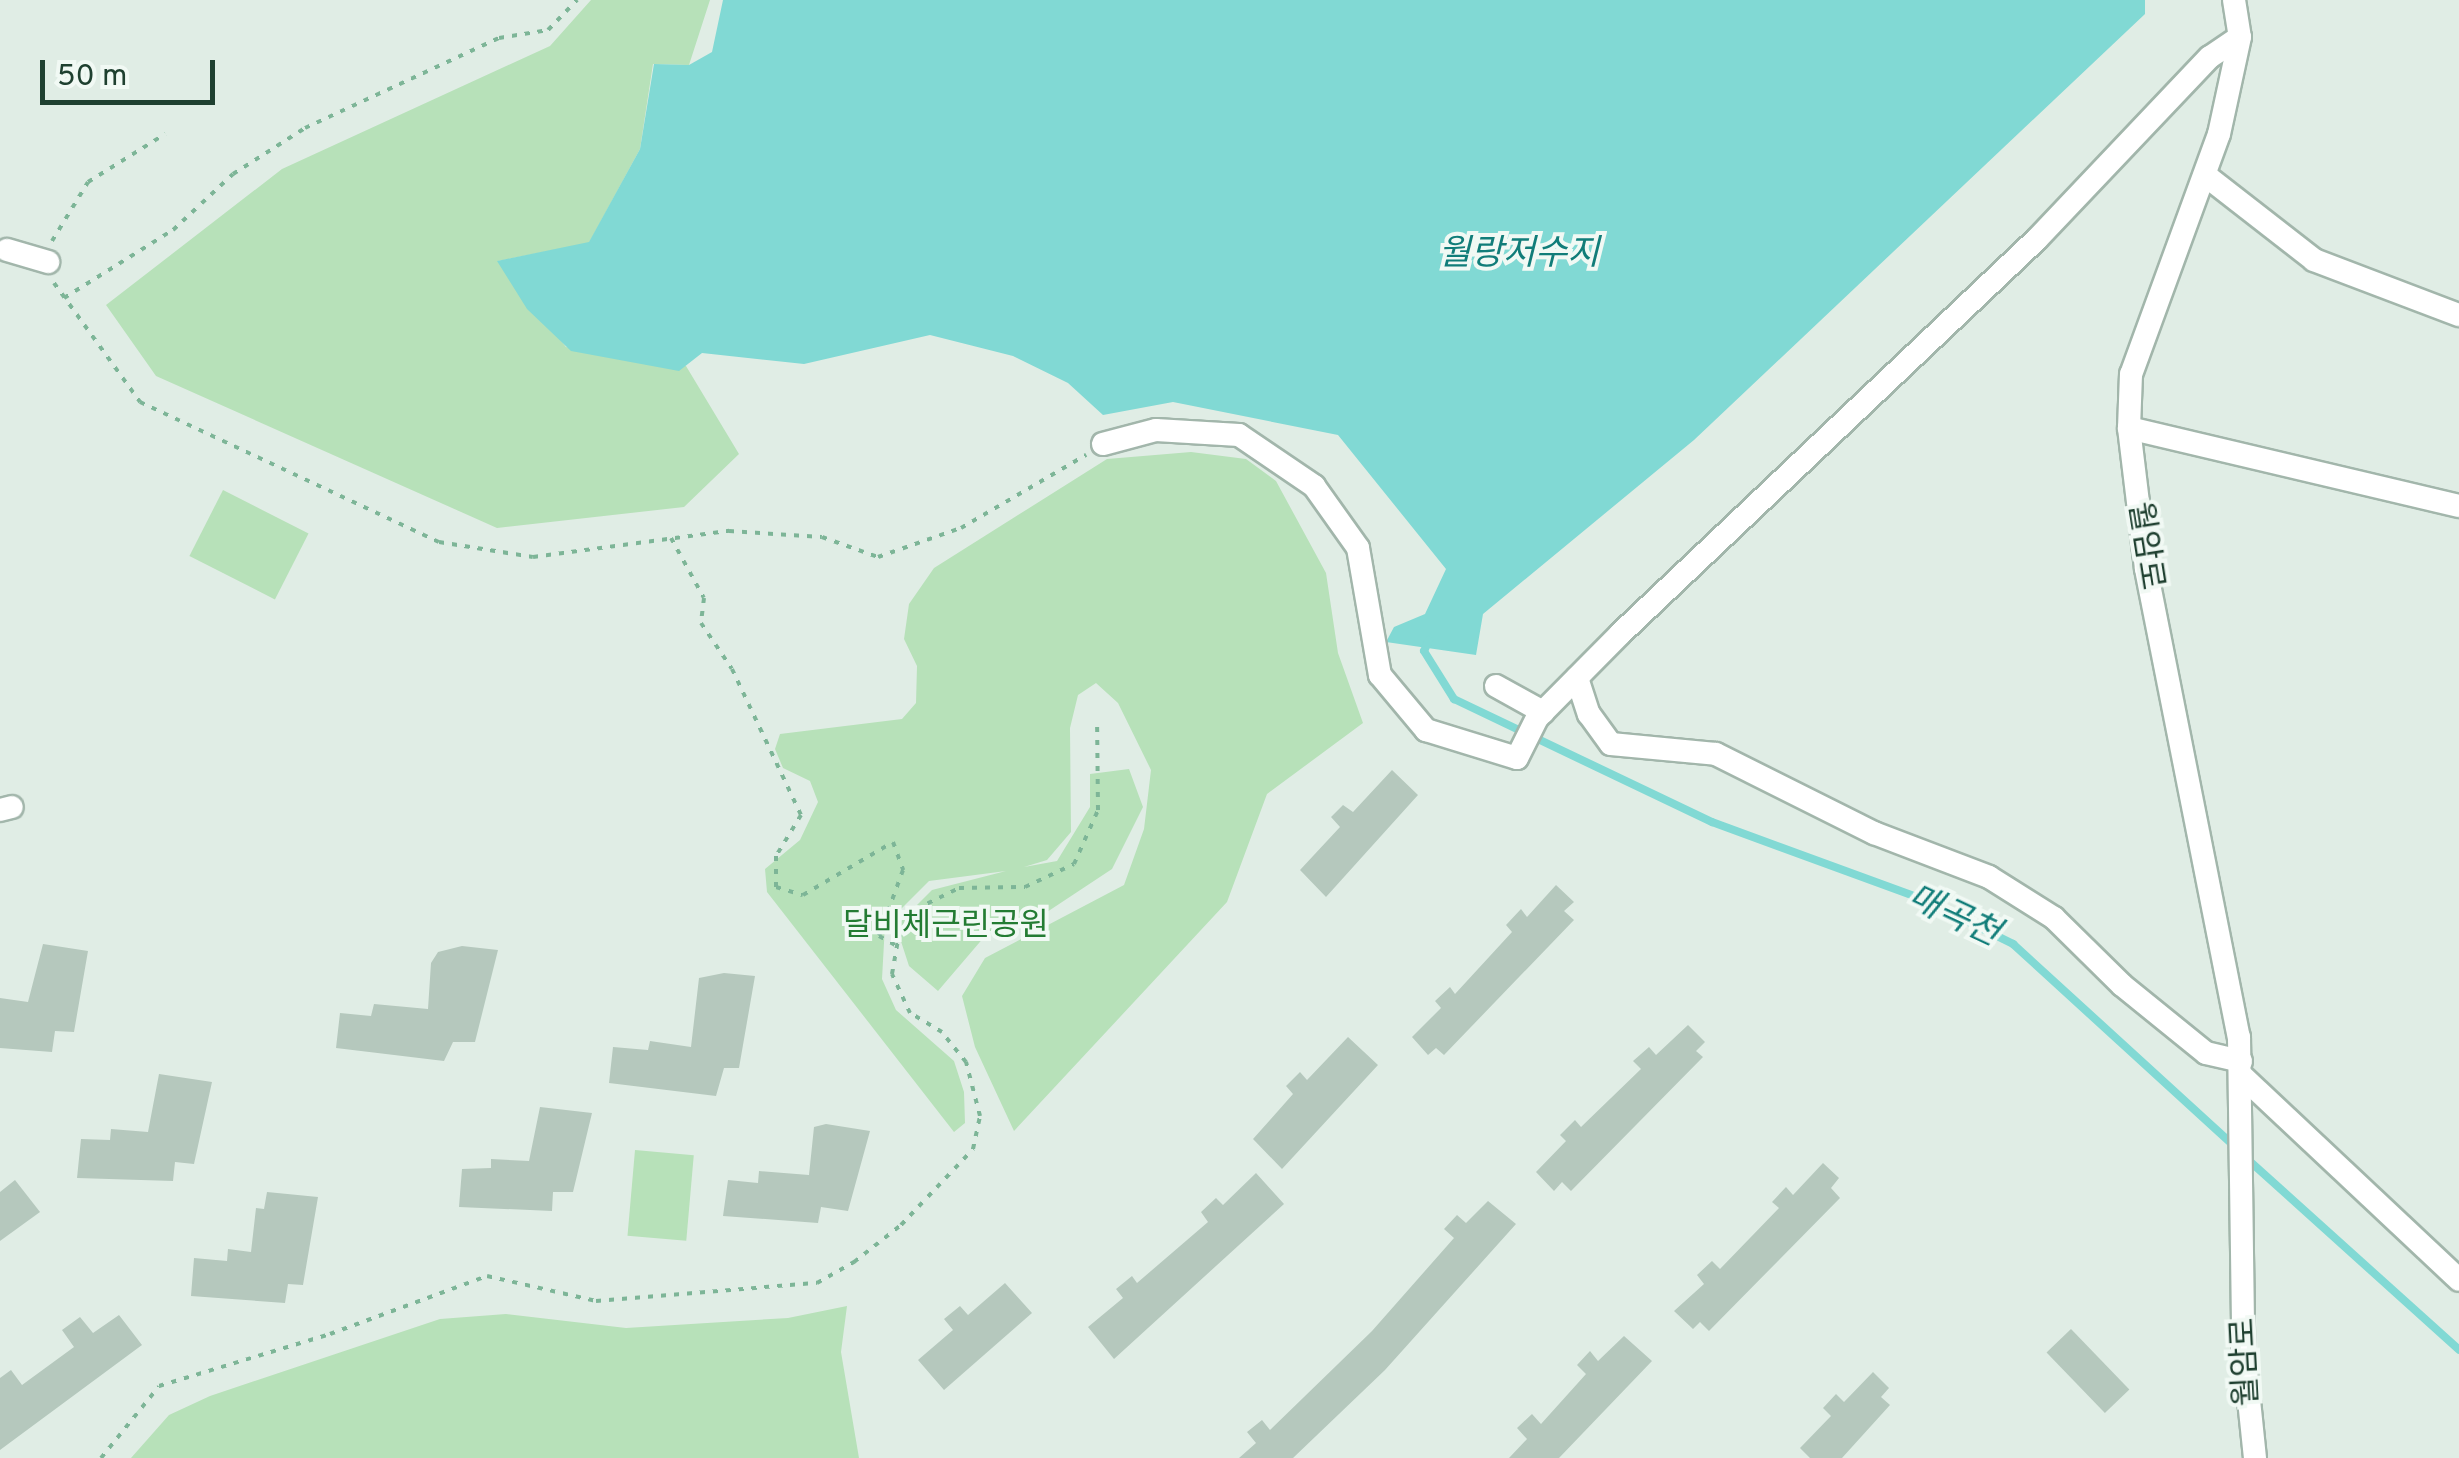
<!DOCTYPE html>
<meta charset="utf-8">
<style>
body{margin:0}
#map{position:relative;width:2459px;height:1458px;overflow:hidden;background:#e0ede5;font-family:Overpass,"Noto Sans KR",sans-serif}
div>[style]{position:absolute}
.green>*{inset:0;background:#b7e1b9;transform-origin:0 0}
.water>*{inset:0;background:#81d9d4}
.stream>*{height:8px;margin:-4px;padding:0 4px;transform-origin:4px;border-radius:4px;background:#81d9d4}
.building>*{inset:0;background:#b5c8bd;transform-origin:0 0}
.path>*{height:4px;margin-top:-2px;transform-origin:0;background:repeating-linear-gradient(90deg,#7db597 0 5px,transparent 0 13px)}
.roads{filter:drop-shadow(2px 0 #a2b6ab) drop-shadow(-2px 0 #a2b6ab) drop-shadow(0 2px #a2b6ab) drop-shadow(0 -2px #a2b6ab)}
.minor>*{height:22px;margin:-11px;padding:0 11px;transform-origin:11px;border-radius:11px;background:#fff}
span{translate:-50% -50%;white-space:nowrap;text-align:center;line-height:1.15;-webkit-text-stroke:8px #f1f9f4;paint-order:stroke}
.street-label{font-size:32px;color:#1f4030}
.park-label{font-size:32px;color:#247c33}
.water-label{font-size:35px;color:#117d79;font-style:italic}
.scale{position:absolute;left:40px;top:60px;width:175px;height:45px;box-sizing:border-box;border:5px solid #1f4030;border-top:0;padding-left:12px;font-size:30px;line-height:35px;white-space:nowrap;color:#1f4030;-webkit-text-stroke:8px #f1f9f4;paint-order:stroke}
</style>
<div id="map">
<div class="green">
<i style="clip-path:polygon(591px 0,710px 0,689px 65px,653px 64px,640px 149px,589px 243px,498px 261px,566px 347px,686px 366px,739px 454px,684px 507px,497px 528px,156px 376px,106px 305px,282px 169px,550px 46px)"></i>
<i style="clip-path:polygon(1191px 452px,1246px 459px,1276px 481px,1326px 573px,1338px 653px,1363px 723px,1267px 794px,1227px 902px,1014px 1131px,975px 1047px,962px 996px,985px 958px,1124px 885px,1144px 829px,1151px 770px,1118px 703px,1096px 683px,1078px 695px,1070px 728px,1071px 832px,1047px 860px,1024px 867px,1057px 861px,1090px 807px,1090px 774px,1129px 769px,1143px 807px,1112px 869px,1047px 912px,985px 936px,938px 991px,909px 966px,896px 926px,932px 890px,1006px 871px,929px 881px,885px 925px,882px 979px,896px 1010px,954px 1061px,964px 1092px,965px 1123px,954px 1132px,767px 892px,765px 869px,800px 840px,818px 802px,810px 781px,783px 768px,775px 749px,780px 734px,902px 719px,916px 703px,917px 666px,904px 639px,909px 604px,934px 568px,1107px 459px)"></i>
<i style="left:223px;top:490px;width:96px;height:74px;rotate:27deg"></i>
<i style="left:635px;top:1150px;width:59px;height:86px;rotate:5deg"></i>
<i style="clip-path:polygon(847px 1306px,841px 1352px,859px 1458px,131px 1458px,169px 1415px,210px 1396px,440px 1319px,506px 1314px,626px 1328px,788px 1318px)"></i>
</div>
<div class="water">
<i style="clip-path:polygon(723px 0,2145px 0,2145px 14px,1694px 440px,1483px 614px,1476px 655px,1386px 642px,1394px 627px,1425px 614px,1446px 569px,1338px 435px,1173px 402px,1103px 415px,1068px 383px,1013px 356px,930px 335px,804px 364px,702px 353px,679px 371px,571px 351px,527px 309px,497px 261px,589px 242px,640px 149px,654px 64px,689px 65px,712px 52px)"></i>
</div>
<div class="stream">
<i style="left:1429px;top:640px;width:12px;rotate:114deg"></i>
<i style="left:1424px;top:651px;width:57px;rotate:58deg"></i>
<i style="left:1454px;top:699px;width:286px;rotate:25.5deg"></i>
<i style="left:1712px;top:822px;width:224px;rotate:20.1deg"></i>
<i style="left:1922px;top:899px;width:102px;rotate:26.3deg"></i>
<i style="left:2013px;top:944px;width:301px;rotate:42.4deg"></i>
<i style="left:2245px;top:1157px;width:288px;rotate:42deg"></i>
</div>
<div class="building">
<i style="clip-path:polygon(1392px 770px,1418px 795px,1326px 897px,1300px 870px,1340px 827px,1331px 817px,1343px 805px,1353px 812px)"></i>
<i style="clip-path:polygon(1556px 885px,1574px 902px,1564px 911px,1574px 920px,1444px 1055px,1436px 1048px,1428px 1055px,1412px 1037px,1441px 1008px,1435px 1001px,1450px 987px,1455px 994px,1512px 932px,1506px 925px,1521px 909px,1527px 917px)"></i>
<i style="clip-path:polygon(43px 944px,88px 951px,74px 1032px,55px 1031px,52px 1052px,0 1048px,0 998px,28px 1002px)"></i>
<i style="clip-path:polygon(462px 946px,498px 950px,475px 1042px,453px 1042px,444px 1061px,336px 1048px,340px 1013px,371px 1016px,374px 1004px,428px 1009px,431px 963px,438px 952px)"></i>
<i style="clip-path:polygon(724px 973px,755px 976px,739px 1068px,724px 1068px,716px 1096px,609px 1083px,613px 1047px,648px 1050px,650px 1041px,691px 1047px,699px 978px)"></i>
<i style="clip-path:polygon(1688px 1025px,1705px 1042px,1696px 1051px,1703px 1057px,1571px 1191px,1562px 1182px,1554px 1191px,1536px 1172px,1566px 1141px,1560px 1135px,1575px 1120px,1581px 1127px,1641px 1069px,1633px 1061px,1649px 1047px,1656px 1055px)"></i>
<i style="clip-path:polygon(1348px 1037px,1378px 1065px,1282px 1169px,1253px 1139px,1293px 1094px,1286px 1086px,1300px 1072px,1307px 1080px)"></i>
<i style="clip-path:polygon(159px 1074px,212px 1082px,194px 1164px,175px 1162px,173px 1181px,77px 1178px,81px 1139px,110px 1140px,111px 1129px,148px 1132px)"></i>
<i style="clip-path:polygon(540px 1107px,592px 1113px,573px 1192px,553px 1192px,552px 1211px,459px 1207px,462px 1169px,491px 1168px,491px 1159px,529px 1161px)"></i>
<i style="clip-path:polygon(826px 1124px,870px 1131px,848px 1211px,821px 1207px,818px 1223px,723px 1216px,728px 1180px,758px 1183px,759px 1171px,809px 1175px,814px 1127px)"></i>
<i style="clip-path:polygon(1823px 1163px,1839px 1178px,1831px 1188px,1840px 1198px,1709px 1331px,1700px 1322px,1693px 1329px,1674px 1311px,1704px 1284px,1697px 1275px,1712px 1261px,1720px 1269px,1779px 1208px,1772px 1202px,1786px 1187px,1793px 1195px)"></i>
<i style="clip-path:polygon(1256px 1173px,1284px 1204px,1114px 1359px,1088px 1327px,1123px 1298px,1116px 1289px,1132px 1276px,1137px 1283px,1208px 1222px,1201px 1212px,1216px 1198px,1223px 1205px)"></i>
<i style="clip-path:polygon(15px 1180px,40px 1212px,0 1241px,0 1192px)"></i>
<i style="clip-path:polygon(267px 1192px,318px 1197px,303px 1285px,288px 1284px,285px 1303px,191px 1296px,194px 1258px,227px 1261px,228px 1249px,251px 1252px,256px 1208px,264px 1209px)"></i>
<i style="clip-path:polygon(1488px 1201px,1516px 1224px,1385px 1370px,1293px 1458px,1239px 1458px,1256px 1443px,1247px 1432px,1262px 1420px,1270px 1430px,1372px 1331px,1454px 1238px,1444px 1229px,1457px 1215px,1466px 1223px)"></i>
<i style="clip-path:polygon(1005px 1283px,1032px 1313px,944px 1390px,918px 1360px,953px 1330px,944px 1319px,960px 1306px,968px 1315px)"></i>
<i style="clip-path:polygon(119px 1315px,142px 1345px,0 1450px,0 1378px,11px 1370px,22px 1385px,74px 1347px,62px 1330px,80px 1317px,93px 1333px)"></i>
<i style="left:2071px;top:1329px;width:84px;height:34px;rotate:46deg"></i>
<i style="clip-path:polygon(1624px 1336px,1652px 1361px,1559px 1458px,1509px 1458px,1527px 1439px,1517px 1428px,1532px 1414px,1541px 1424px,1586px 1374px,1577px 1365px,1590px 1351px,1598px 1361px)"></i>
<i style="clip-path:polygon(1873px 1372px,1889px 1388px,1881px 1397px,1890px 1405px,1842px 1458px,1810px 1458px,1800px 1448px,1831px 1416px,1823px 1408px,1836px 1394px,1844px 1402px)"></i>
</div>
<div class="path">
<i style="left:52px;top:241px;width:69px;rotate:-58.6deg"></i>
<i style="left:88px;top:182px;width:91px;rotate:-31.9deg"></i>
<i style="left:54px;top:283px;width:147px;rotate:54.1deg"></i>
<i style="left:140px;top:402px;width:330px;rotate:25.1deg"></i>
<i style="left:439px;top:542px;width:95px;rotate:9.1deg"></i>
<i style="left:533px;top:557px;width:198px;rotate:-7.6deg"></i>
<i style="left:729px;top:531px;width:93px;rotate:3.7deg"></i>
<i style="left:822px;top:537px;width:59px;rotate:19.7deg"></i>
<i style="left:878px;top:557px;width:88px;rotate:-19.3deg"></i>
<i style="left:961px;top:528px;width:145px;rotate:-30.3deg"></i>
<i style="left:64px;top:298px;width:128px;rotate:-32deg"></i>
<i style="left:173px;top:230px;width:82px;rotate:-43deg"></i>
<i style="left:233px;top:174px;width:85px;rotate:-32.6deg"></i>
<i style="left:305px;top:128px;width:214px;rotate:-24.9deg"></i>
<i style="left:499px;top:38px;width:50px;rotate:-9.3deg"></i>
<i style="left:548px;top:30px;width:42px;rotate:-46deg"></i>
<i style="left:671px;top:538px;width:68px;rotate:61.2deg"></i>
<i style="left:704px;top:598px;width:25px;rotate:97deg"></i>
<i style="left:701px;top:623px;width:55px;rotate:56deg"></i>
<i style="left:732px;top:669px;width:161px;rotate:64.7deg"></i>
<i style="left:801px;top:815px;width:48px;rotate:121.4deg"></i>
<i style="left:776px;top:856px;width:31px;rotate:90deg"></i>
<i style="left:776px;top:887px;width:28px;rotate:17deg"></i>
<i style="left:803px;top:895px;width:104px;rotate:-30.5deg"></i>
<i style="left:893px;top:842px;width:30px;rotate:70deg"></i>
<i style="left:903px;top:870px;width:70px;rotate:110deg"></i>
<i style="left:879px;top:936px;width:21px;rotate:29deg"></i>
<i style="left:101px;top:1458px;width:92px;rotate:-51.1deg"></i>
<i style="left:159px;top:1386px;width:179px;rotate:-16.9deg"></i>
<i style="left:330px;top:1334px;width:167px;rotate:-20.3deg"></i>
<i style="left:487px;top:1276px;width:112px;rotate:12.9deg"></i>
<i style="left:596px;top:1301px;width:222px;rotate:-4.7deg"></i>
<i style="left:817px;top:1283px;width:43px;rotate:-29.6deg"></i>
<i style="left:854px;top:1262px;width:60px;rotate:-38.2deg"></i>
<i style="left:901px;top:1225px;width:105px;rotate:-46.5deg"></i>
<i style="left:973px;top:1149px;width:34px;rotate:-78deg"></i>
<i style="left:980px;top:1116px;width:56px;rotate:-104.5deg"></i>
<i style="left:966px;top:1062px;width:38px;rotate:-129deg"></i>
<i style="left:942px;top:1032px;width:37px;rotate:-149deg"></i>
<i style="left:910px;top:1013px;width:43px;rotate:-114.8deg"></i>
<i style="left:892px;top:974px;width:36px;rotate:-80deg"></i>
<i style="left:898px;top:939px;width:35px;rotate:-59deg"></i>
<i style="left:916px;top:909px;width:48px;rotate:-26deg"></i>
<i style="left:959px;top:888px;width:66px;rotate:-0.9deg"></i>
<i style="left:1025px;top:887px;width:54px;rotate:-25.1deg"></i>
<i style="left:1074px;top:864px;width:59px;rotate:-66deg"></i>
<i style="left:1098px;top:810px;width:90px;rotate:-90.6deg"></i>
</div>
<div class="roads">
<div class="minor">
<i style="left:2234px;top:0;width:37px;rotate:81deg"></i>
<i style="left:2240px;top:37px;width:99px;rotate:102.2deg"></i>
<i style="left:2219px;top:134px;width:256px;rotate:110.1deg"></i>
<i style="left:2131px;top:374px;width:54px;rotate:92.1deg"></i>
<i style="left:2129px;top:428px;width:142px;rotate:83.1deg"></i>
<i style="left:2146px;top:569px;width:477px;rotate:78.8deg"></i>
<i style="left:2239px;top:1037px;width:305px;rotate:89.2deg"></i>
<i style="left:2243px;top:1342px;width:117px;rotate:84.1deg"></i>
<i style="left:2205px;top:175px;width:138px;rotate:37.9deg"></i>
<i style="left:2314px;top:260px;width:155px;rotate:20.8deg"></i>
<i style="left:7px;top:250px;width:43px;rotate:16.3deg"></i>
<i style="left:2129px;top:428px;width:339px;rotate:13.3deg"></i>
<i style="left:1103px;top:444px;width:55px;rotate:-14.8deg"></i>
<i style="left:1156px;top:430px;width:83px;rotate:3.4deg"></i>
<i style="left:1239px;top:435px;width:91px;rotate:34.2deg"></i>
<i style="left:1314px;top:486px;width:76px;rotate:54.6deg"></i>
<i style="left:1358px;top:548px;width:129px;rotate:80.2deg"></i>
<i style="left:1380px;top:675px;width:72px;rotate:50.1deg"></i>
<i style="left:1426px;top:730px;width:95px;rotate:17.1deg"></i>
<i style="left:1517px;top:758px;width:45px;rotate:-63.4deg"></i>
<i style="left:1537px;top:718px;width:118px;rotate:-45.3deg"></i>
<i style="left:1620px;top:634px;width:574px;rotate:-43.45deg"></i>
<i style="left:2037px;top:239px;width:251px;rotate:-46.5deg"></i>
<i style="left:2210px;top:57px;width:36px;rotate:-34deg"></i>
<i style="left:1577px;top:678px;width:38px;rotate:72deg"></i>
<i style="left:1589px;top:714px;width:37px;rotate:54deg"></i>
<i style="left:1611px;top:744px;width:105px;rotate:5.4deg"></i>
<i style="left:1716px;top:754px;width:177px;rotate:26.6deg"></i>
<i style="left:1874px;top:833px;width:123px;rotate:20.9deg"></i>
<i style="left:1989px;top:877px;width:77px;rotate:32.2deg"></i>
<i style="left:2054px;top:918px;width:95px;rotate:44.6deg"></i>
<i style="left:2122px;top:985px;width:108px;rotate:39deg"></i>
<i style="left:2206px;top:1053px;width:36px;rotate:13deg"></i>
<i style="left:1496px;top:686px;width:54px;rotate:29deg"></i>
<i style="left:0;top:810px;width:12px;rotate:-14deg"></i>
<i style="left:2241px;top:1075px;width:299px;rotate:43.2deg"></i>
</div>
</div>
<div class="street-label">
<span style="left:2144px;top:546px;rotate:81deg">월암로</span>
<span style="left:2247px;top:1362px;rotate:-93deg">월암로</span>
</div>
<div class="park-label">
<span style="left:946px;top:927px">달비체근린공원</span>
</div>
<div class="water-label">
<span style="left:1519px;top:255px">월랑저수지</span>
<span style="left:1953px;top:917px;rotate:25deg">매곡천</span>
</div>
<div class="scale">50 m</div>
</div>
